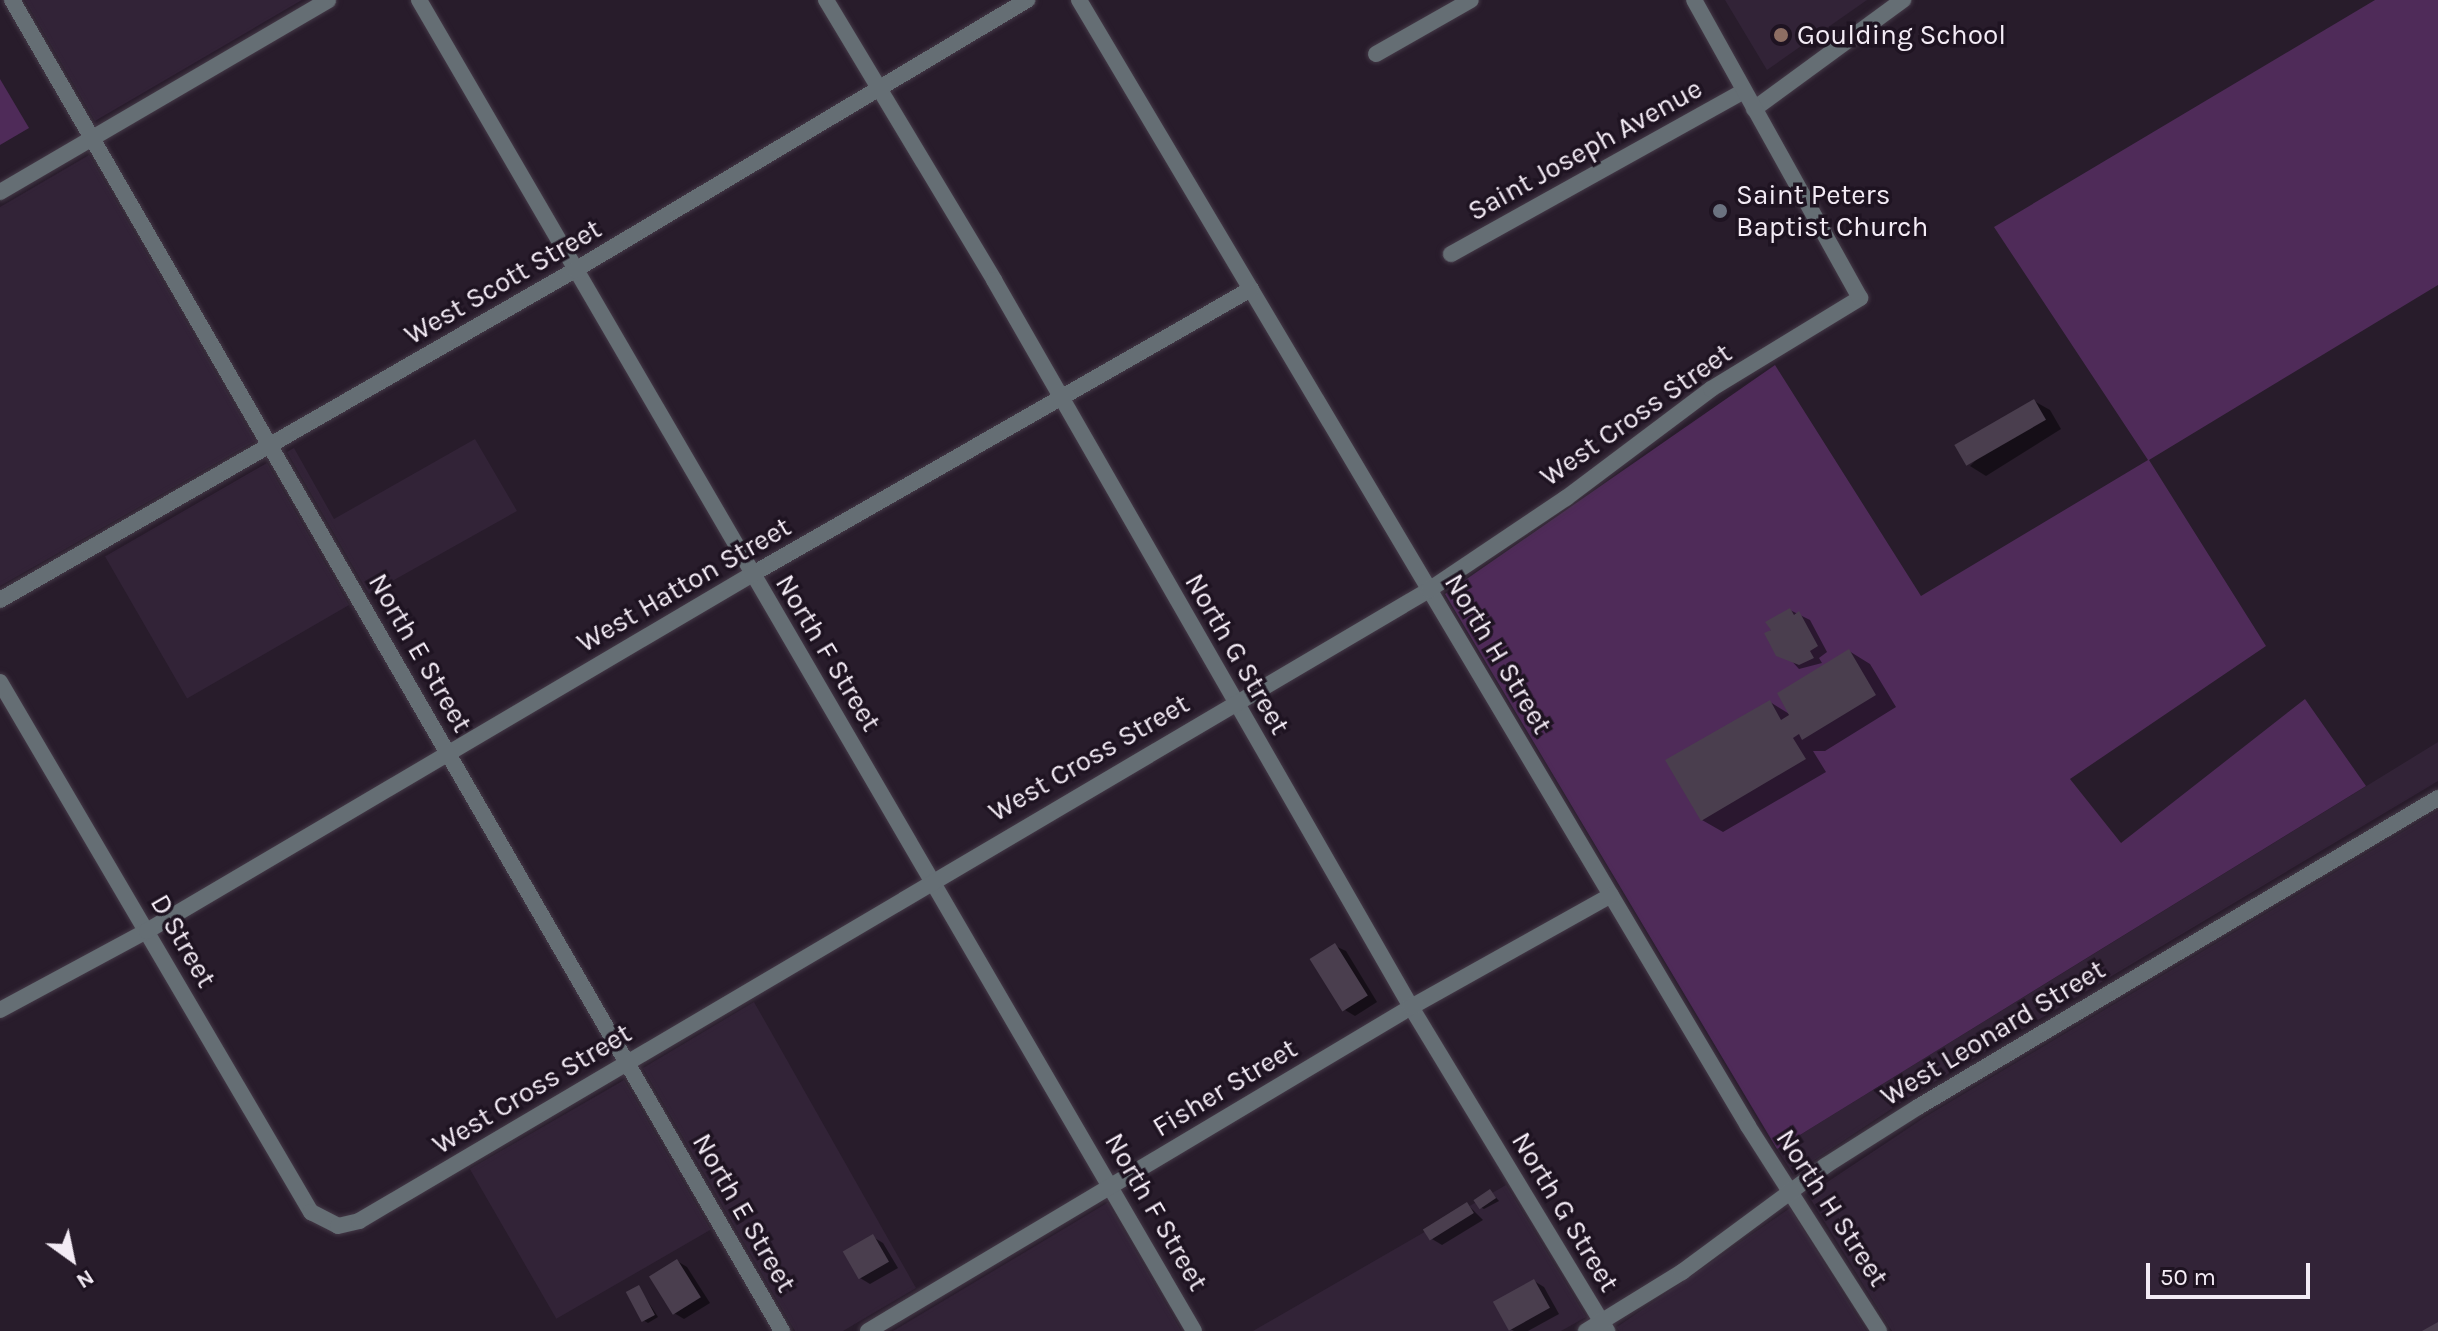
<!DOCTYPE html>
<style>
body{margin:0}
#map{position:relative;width:2438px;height:1331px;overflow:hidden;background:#281c2b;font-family:Karla,sans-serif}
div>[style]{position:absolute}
.built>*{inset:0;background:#322337;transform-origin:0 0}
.green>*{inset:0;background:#4f2b59}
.shadow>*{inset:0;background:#0007}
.building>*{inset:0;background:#4a3e4e;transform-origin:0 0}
.roads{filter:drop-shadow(0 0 2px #443947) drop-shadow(0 0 2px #443947)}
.minor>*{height:16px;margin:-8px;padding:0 8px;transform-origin:8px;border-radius:8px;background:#656e74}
.tertiary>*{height:16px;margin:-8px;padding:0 8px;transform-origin:8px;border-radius:8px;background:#656e74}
.dots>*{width:22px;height:22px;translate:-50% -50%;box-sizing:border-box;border:4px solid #1e1321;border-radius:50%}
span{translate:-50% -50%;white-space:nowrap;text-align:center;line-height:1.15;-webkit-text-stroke:7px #1e1321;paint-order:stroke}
.poi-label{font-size:28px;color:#f3ebf5}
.left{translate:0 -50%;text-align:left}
.street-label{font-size:28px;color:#f3ebf5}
.north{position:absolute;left:32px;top:1219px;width:80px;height:80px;-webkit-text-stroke:6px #1e1321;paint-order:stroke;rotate:147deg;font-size:22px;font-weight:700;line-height:32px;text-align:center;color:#f3ebf5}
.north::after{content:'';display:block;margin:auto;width:28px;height:36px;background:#f3ebf5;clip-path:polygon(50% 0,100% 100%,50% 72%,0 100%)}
.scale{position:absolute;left:2146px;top:1263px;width:164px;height:36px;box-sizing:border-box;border:4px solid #f3ebf5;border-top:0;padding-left:10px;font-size:24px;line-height:28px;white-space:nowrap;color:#f3ebf5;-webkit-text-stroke:6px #1e1321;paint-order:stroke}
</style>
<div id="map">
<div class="built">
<div style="clip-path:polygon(25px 0,302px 0,95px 121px)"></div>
<div style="clip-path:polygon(1725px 0,1867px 0,1767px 70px)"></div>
<div style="clip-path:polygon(89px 155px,255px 441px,0 586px,0 207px)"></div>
<div style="clip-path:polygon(475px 439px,517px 511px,369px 594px,287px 452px,294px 448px,334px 519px)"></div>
<div style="left:267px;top:463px;width:164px;height:187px;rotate:60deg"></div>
<div style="clip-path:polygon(2438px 742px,2438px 781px,1911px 1096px,1793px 1174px,1777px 1149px)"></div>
<div style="clip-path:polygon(2438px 811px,2438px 1331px,1892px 1331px,1808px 1195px,1925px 1117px)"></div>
<div style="clip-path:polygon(754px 1002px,916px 1288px,843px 1331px,795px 1331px,643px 1068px)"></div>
<div style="left:624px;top:1080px;width:173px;height:178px;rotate:60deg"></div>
<div style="clip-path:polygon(1506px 1185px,1586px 1317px,1561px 1331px,1253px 1331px)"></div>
<div style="clip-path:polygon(1108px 1203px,1181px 1331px,893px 1331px,1107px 1203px)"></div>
<div style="clip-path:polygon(1790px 1208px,1866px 1331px,1619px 1331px,1617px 1327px)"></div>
</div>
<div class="green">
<div style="clip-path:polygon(2375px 0,2438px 0,2438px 285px,2149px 460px,2266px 646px,2070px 779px,2121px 843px,2305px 699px,2366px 786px,1777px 1149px,1445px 594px,1775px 365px,1921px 596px,2148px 460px,1994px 227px)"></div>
<div style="clip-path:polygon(0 79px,29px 128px,0 145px)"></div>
</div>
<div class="shadow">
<div style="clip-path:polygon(2034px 401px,2050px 410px,2061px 429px,1986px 476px,1970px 466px)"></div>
<div style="clip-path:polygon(1790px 610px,1810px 620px,1827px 652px,1819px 658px,1822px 663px,1799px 669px,1767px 634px)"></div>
<div style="clip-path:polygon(1849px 651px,1870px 664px,1896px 707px,1825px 751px,1813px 751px,1826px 772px,1723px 832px,1702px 820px,1770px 702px,1791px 715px)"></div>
<div style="clip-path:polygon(1335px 946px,1346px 951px,1377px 1002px,1355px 1016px,1345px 1010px)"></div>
<div style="clip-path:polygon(1490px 1191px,1499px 1201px,1484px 1209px,1480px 1207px)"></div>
<div style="clip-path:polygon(1467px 1204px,1483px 1220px,1442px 1245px,1432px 1239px)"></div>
<div style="clip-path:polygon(873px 1237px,883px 1243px,898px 1268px,870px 1284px,860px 1278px)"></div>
<div style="clip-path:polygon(677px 1261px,687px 1267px,710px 1303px,684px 1319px,674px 1313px)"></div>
<div style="clip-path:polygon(1534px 1281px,1544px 1287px,1559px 1314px,1528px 1331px,1514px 1331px,1510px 1329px)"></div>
<div style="clip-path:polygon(639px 1288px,658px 1317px,648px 1323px,643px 1320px)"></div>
</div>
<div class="building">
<div style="left:2034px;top:399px;width:24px;height:92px;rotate:60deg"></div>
<div style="clip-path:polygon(1790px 608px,1794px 615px,1799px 611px,1818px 646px,1810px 651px,1814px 658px,1799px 665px,1776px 656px,1764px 633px,1771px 630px,1765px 622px)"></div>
<div style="clip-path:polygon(1849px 649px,1876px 695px,1802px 740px,1799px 734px,1793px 738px,1806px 759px,1701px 821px,1665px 760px,1770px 700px,1781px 720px,1789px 715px,1777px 693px)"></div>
<div style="left:1335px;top:943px;width:62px;height:30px;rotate:58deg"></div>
<div style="left:1490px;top:1189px;width:11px;height:20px;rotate:56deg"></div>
<div style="left:1467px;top:1202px;width:13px;height:52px;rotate:58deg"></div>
<div style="left:873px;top:1234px;width:32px;height:35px;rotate:60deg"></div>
<div style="left:677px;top:1259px;width:45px;height:33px;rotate:58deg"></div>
<div style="left:1534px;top:1279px;width:33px;height:47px;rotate:61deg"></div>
<div style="left:639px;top:1285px;width:34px;height:15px;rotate:62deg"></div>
<div style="clip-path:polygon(2438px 1322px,2438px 1331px,2422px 1331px)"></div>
</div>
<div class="roads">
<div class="minor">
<div style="left:419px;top:0;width:1540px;rotate:59.79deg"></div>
<div style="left:826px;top:0;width:327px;rotate:59deg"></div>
<div style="left:994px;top:280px;width:838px;rotate:60.16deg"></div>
<div style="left:1411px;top:1007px;width:379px;rotate:58.8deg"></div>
<div style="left:1079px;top:0;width:1310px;rotate:59.28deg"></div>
<div style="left:1748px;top:1126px;width:243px;rotate:57.4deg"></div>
<div style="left:1376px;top:54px;width:109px;rotate:-29.6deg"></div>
<div style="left:1754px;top:109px;width:185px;rotate:-36.2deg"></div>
<div style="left:0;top:192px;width:380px;rotate:-30.3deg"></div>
<div style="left:1451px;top:254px;width:335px;rotate:-29.1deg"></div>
<div style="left:0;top:600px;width:663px;rotate:-29.85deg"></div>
<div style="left:575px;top:270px;width:527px;rotate:-30.85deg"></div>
<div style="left:0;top:682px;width:615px;rotate:59.6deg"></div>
<div style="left:311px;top:1212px;width:30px;rotate:27deg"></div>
<div style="left:338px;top:1226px;width:22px;rotate:-13deg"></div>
<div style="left:359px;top:1221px;width:1242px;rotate:-30.53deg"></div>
<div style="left:1429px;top:590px;width:165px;rotate:-33.9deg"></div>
<div style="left:1566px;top:498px;width:181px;rotate:-36.9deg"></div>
<div style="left:1711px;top:389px;width:175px;rotate:-31.4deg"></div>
<div style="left:1860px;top:298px;width:341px;rotate:-119.1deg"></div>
<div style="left:0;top:1010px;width:167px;rotate:-28.3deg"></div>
<div style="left:147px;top:931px;width:701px;rotate:-30.52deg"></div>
<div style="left:751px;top:575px;width:576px;rotate:-29.77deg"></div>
<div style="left:868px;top:1331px;width:632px;rotate:-30.82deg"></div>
<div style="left:1411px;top:1007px;width:229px;rotate:-29.2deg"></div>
</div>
<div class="tertiary">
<div style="left:12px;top:0;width:1538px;rotate:59.95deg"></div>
<div style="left:1586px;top:1331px;width:113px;rotate:-31.6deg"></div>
<div style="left:1682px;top:1272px;width:178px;rotate:-36.5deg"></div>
<div style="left:1825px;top:1166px;width:110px;rotate:-32.4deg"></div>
<div style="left:1918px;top:1107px;width:605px;rotate:-30.72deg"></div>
</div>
</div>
<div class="dots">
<div style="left:1781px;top:35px;background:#8d6e63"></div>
<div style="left:1720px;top:211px;background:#6b7280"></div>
</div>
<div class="poi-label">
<span class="left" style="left:1797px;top:35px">Goulding School</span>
<span class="left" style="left:1736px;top:211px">Saint Peters<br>Baptist Church</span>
</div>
<div class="street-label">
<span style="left:1585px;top:150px;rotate:-29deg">Saint Joseph Avenue</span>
<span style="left:503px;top:282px;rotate:-30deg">West Scott Street</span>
<span style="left:1636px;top:415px;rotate:-35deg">West Cross Street</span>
<span style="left:684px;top:585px;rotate:-30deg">West Hatton Street</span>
<span style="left:420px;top:653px;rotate:60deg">North E Street</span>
<span style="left:828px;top:653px;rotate:59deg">North F Street</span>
<span style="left:1237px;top:654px;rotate:60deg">North G Street</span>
<span style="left:1498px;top:654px;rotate:59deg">North H Street</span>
<span style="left:1089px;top:758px;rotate:-30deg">West Cross Street</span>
<span style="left:183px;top:941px;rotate:60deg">D Street</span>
<span style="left:1993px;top:1033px;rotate:-31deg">West Leonard Street</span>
<span style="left:1225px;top:1088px;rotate:-31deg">Fisher Street</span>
<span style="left:532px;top:1089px;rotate:-31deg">West Cross Street</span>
<span style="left:1832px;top:1208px;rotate:57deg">North H Street</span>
<span style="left:1156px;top:1212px;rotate:60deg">North F Street</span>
<span style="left:1565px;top:1212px;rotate:59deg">North G Street</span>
<span style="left:744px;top:1213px;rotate:60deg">North E Street</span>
</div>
<div class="north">N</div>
<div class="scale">50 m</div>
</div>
